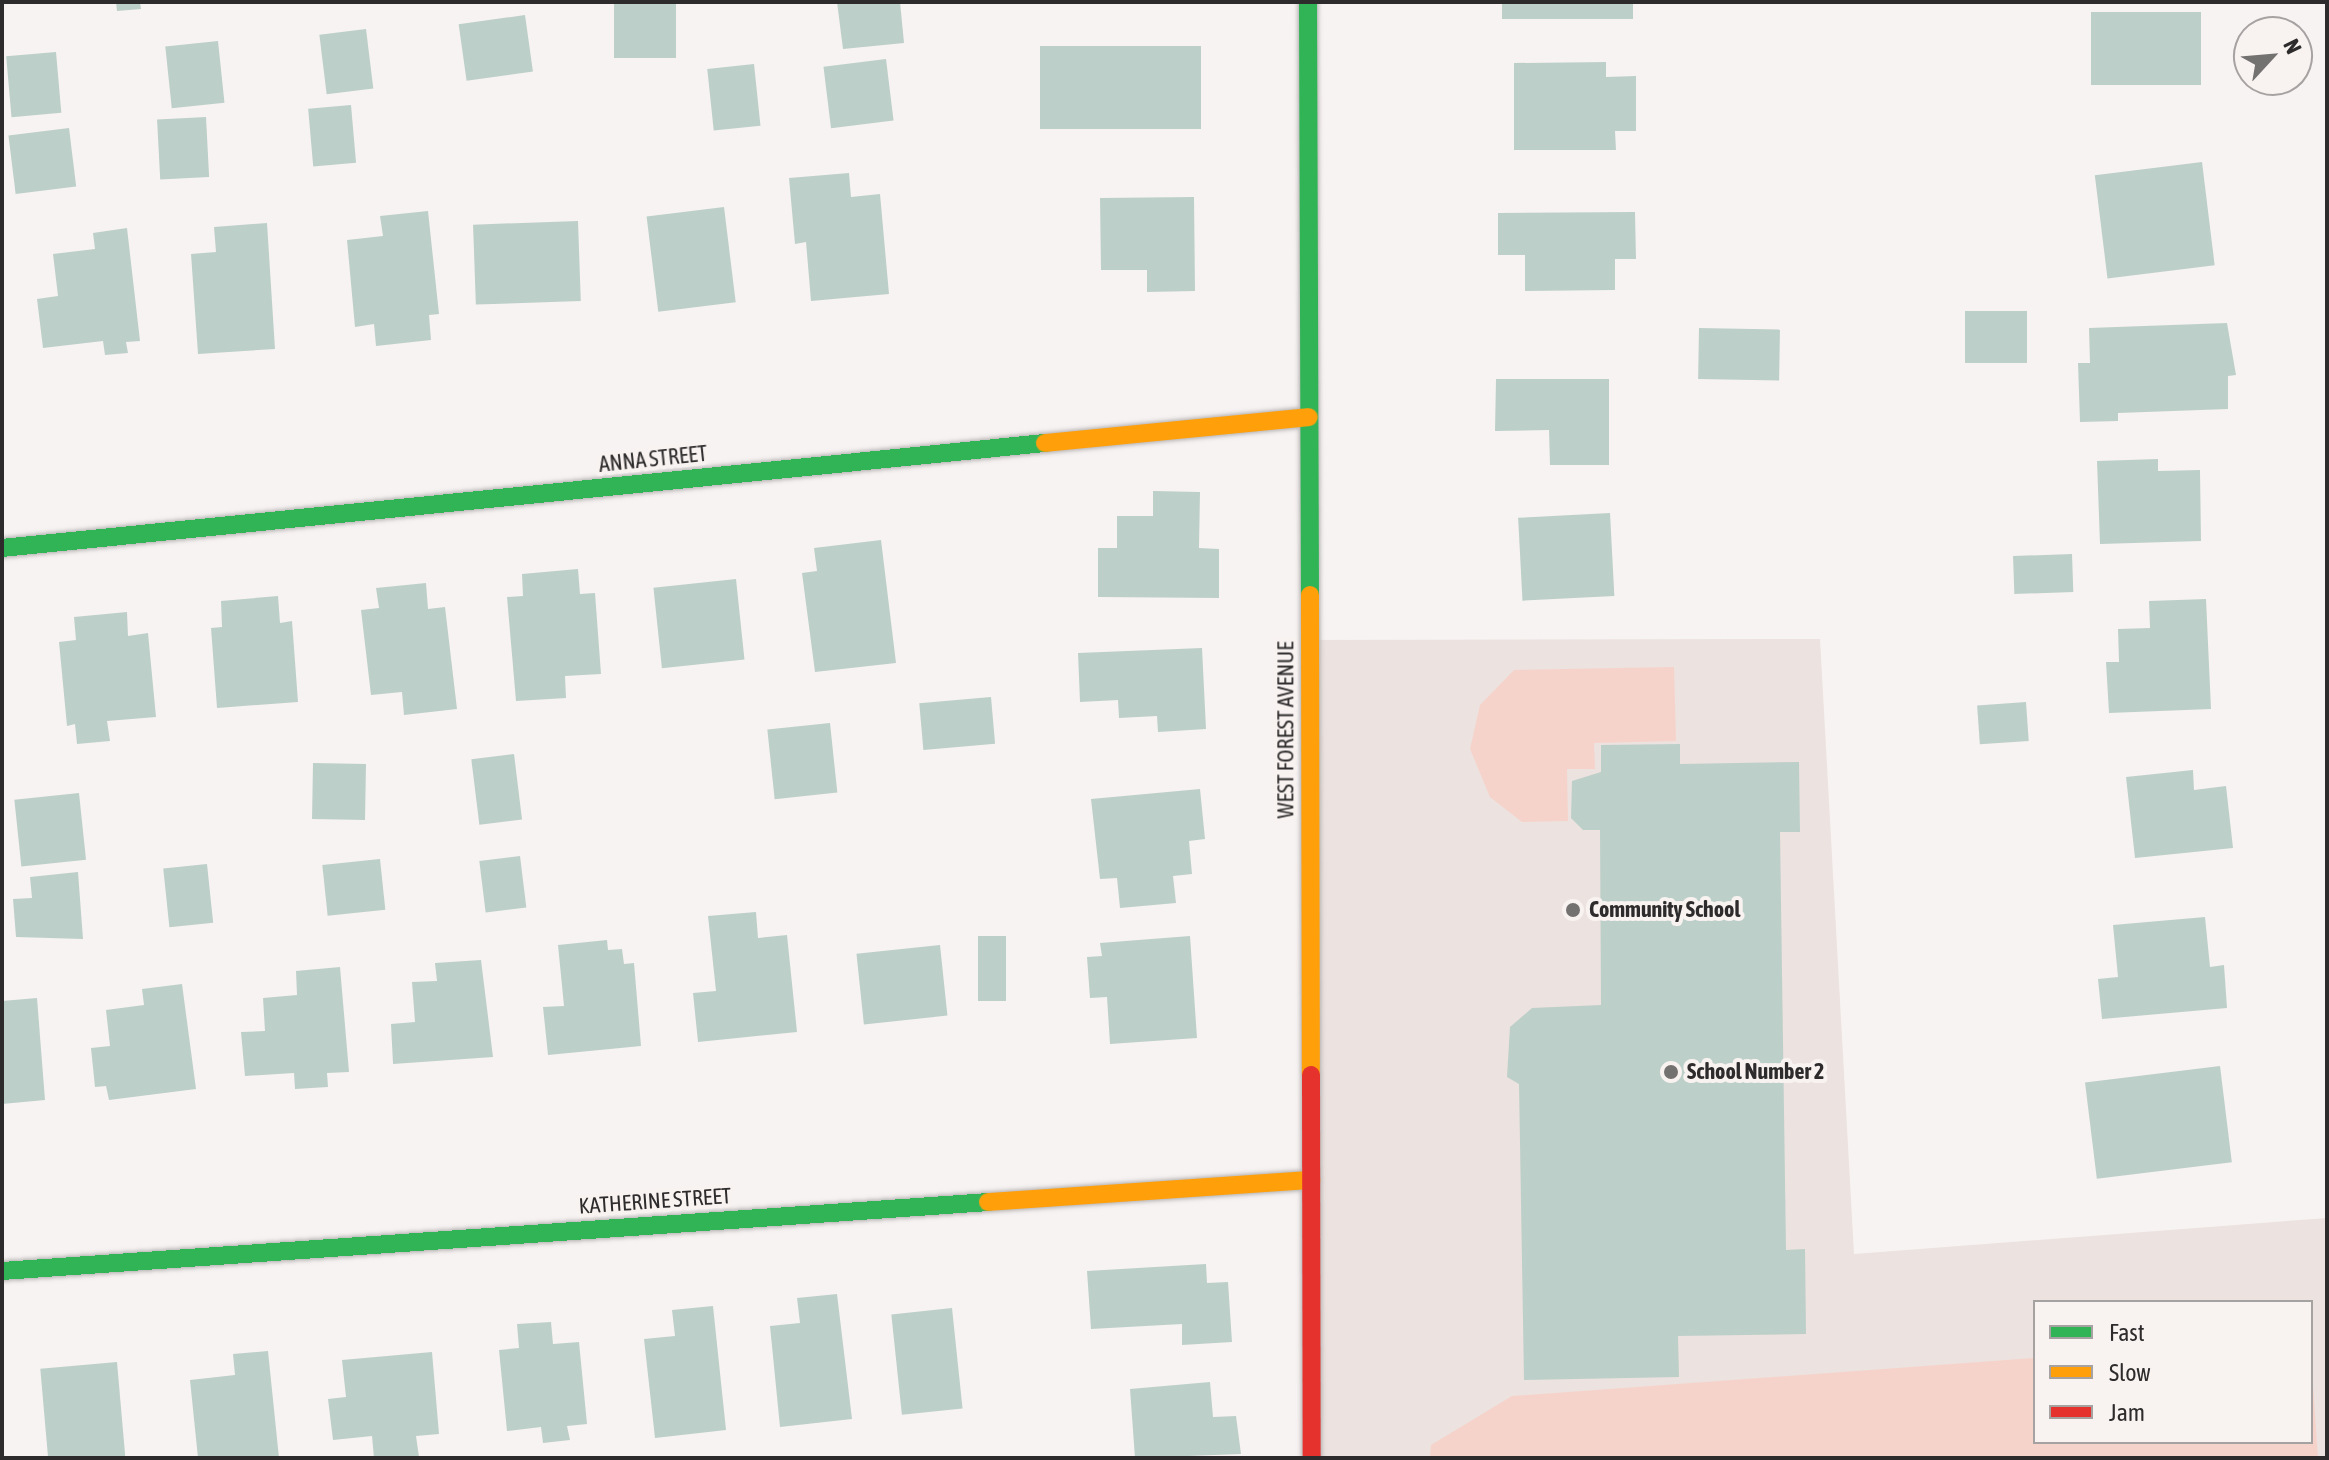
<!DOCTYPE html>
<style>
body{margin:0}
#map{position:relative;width:2329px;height:1460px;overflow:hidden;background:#f7f3f2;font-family:"Asap Condensed",sans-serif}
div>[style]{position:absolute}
.built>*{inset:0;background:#ece2df}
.green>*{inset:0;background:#f6d3ca}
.building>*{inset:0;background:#bdcfc9;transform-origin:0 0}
.roads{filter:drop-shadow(0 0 2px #b7b4b4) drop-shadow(0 0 2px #b7b4b4)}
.fast>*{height:18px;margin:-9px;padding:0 9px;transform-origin:9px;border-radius:9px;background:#30b455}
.slow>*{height:18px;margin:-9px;padding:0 9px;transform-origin:9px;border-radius:9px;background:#ff9f0a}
.jam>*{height:18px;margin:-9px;padding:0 9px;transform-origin:9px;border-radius:9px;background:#e5322d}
.dots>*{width:22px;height:22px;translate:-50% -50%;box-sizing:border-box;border:4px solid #f8f2f1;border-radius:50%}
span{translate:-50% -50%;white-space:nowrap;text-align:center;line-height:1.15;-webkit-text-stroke:8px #f8f2f1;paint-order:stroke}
.street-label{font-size:22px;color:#2d2b2b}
.poi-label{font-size:22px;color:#2d2b2b;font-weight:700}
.left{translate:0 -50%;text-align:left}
.frame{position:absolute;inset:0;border:4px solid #2d2b2b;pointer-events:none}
.legend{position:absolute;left:2033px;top:1300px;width:280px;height:144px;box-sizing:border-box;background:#f8f2f1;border:2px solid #a7a2a2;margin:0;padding:10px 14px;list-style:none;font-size:24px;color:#2d2b2b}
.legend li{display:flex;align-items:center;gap:16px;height:40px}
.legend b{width:40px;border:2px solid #a7a2a2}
.north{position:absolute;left:2233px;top:16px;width:80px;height:80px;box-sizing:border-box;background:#f8f2f1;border:2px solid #a7a2a2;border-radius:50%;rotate:64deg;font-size:22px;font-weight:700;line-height:32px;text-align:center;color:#2d2b2b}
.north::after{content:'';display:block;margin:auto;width:28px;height:36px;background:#747171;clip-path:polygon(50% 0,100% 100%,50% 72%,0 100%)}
</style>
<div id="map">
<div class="built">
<div style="clip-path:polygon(evenodd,1820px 639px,1854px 1254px,2327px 1218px,2327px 1458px,1312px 1458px,1310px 640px,1820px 639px,2035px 1302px,2311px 1302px,2311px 1442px,2035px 1442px,2035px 1302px)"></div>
</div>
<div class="green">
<div style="clip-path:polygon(1674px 667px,1676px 741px,1594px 743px,1595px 769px,1567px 769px,1568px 821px,1522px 822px,1490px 797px,1470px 749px,1480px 705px,1514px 670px)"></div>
<div style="clip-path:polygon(2035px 1358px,2035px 1442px,2311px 1442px,2311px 1358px,2318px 1458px,1430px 1458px,1431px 1445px,1512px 1396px)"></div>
</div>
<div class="building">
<div style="clip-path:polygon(116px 2px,140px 2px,141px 9px,117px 11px)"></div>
<div style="left:614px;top:2px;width:62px;height:56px"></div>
<div style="clip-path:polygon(837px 2px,900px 2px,904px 43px,843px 49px)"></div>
<div style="left:1502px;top:2px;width:131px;height:17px"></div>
<div style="left:2201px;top:12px;width:73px;height:110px;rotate:90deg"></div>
<div style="left:525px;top:15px;width:57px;height:67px;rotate:82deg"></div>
<div style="left:366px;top:29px;width:60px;height:47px;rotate:83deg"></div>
<div style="left:218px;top:41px;width:62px;height:53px;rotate:84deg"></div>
<div style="left:1201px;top:46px;width:83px;height:161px;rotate:90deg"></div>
<div style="left:56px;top:52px;width:61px;height:50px;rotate:85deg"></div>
<div style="left:886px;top:59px;width:62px;height:63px;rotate:83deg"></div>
<div style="clip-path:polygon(1606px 62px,1606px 77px,1636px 76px,1636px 131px,1615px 131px,1616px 150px,1514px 150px,1514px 63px)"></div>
<div style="left:754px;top:64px;width:62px;height:47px;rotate:84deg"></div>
<div style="left:351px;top:105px;width:58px;height:43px;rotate:85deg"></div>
<div style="left:206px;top:117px;width:60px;height:49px;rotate:87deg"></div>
<div style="left:69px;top:128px;width:59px;height:61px;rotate:83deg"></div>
<div style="left:2202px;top:162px;width:104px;height:108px;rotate:83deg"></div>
<div style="clip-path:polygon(849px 173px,851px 197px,880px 194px,889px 294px,811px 301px,806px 242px,795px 244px,789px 178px)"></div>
<div style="clip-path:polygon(1194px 197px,1195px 291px,1147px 292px,1147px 270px,1101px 270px,1100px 198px)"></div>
<div style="left:724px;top:207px;width:96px;height:78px;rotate:83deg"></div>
<div style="clip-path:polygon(428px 211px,439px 314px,429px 315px,431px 340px,376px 346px,374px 324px,355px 327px,347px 240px,383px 236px,380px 216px)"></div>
<div style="clip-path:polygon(1635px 212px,1636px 259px,1615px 259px,1615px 290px,1525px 291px,1525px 255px,1498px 255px,1498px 213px)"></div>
<div style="left:578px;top:221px;width:80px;height:105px;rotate:88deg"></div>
<div style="clip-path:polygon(267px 223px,275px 349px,198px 354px,191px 254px,216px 252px,214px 227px)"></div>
<div style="clip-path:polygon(127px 228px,140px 341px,126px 342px,128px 353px,105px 355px,103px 341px,43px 348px,37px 299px,58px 296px,53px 254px,95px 249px,93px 233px)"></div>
<div style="left:1965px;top:311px;width:62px;height:52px"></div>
<div style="clip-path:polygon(2227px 323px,2236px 375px,2228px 376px,2228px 409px,2118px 413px,2118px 421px,2080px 422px,2078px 363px,2090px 363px,2089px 328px)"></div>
<div style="left:1699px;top:328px;width:81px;height:51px;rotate:1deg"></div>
<div style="clip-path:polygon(1496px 379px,1609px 379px,1609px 465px,1550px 465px,1549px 430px,1495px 431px)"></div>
<div style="clip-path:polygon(2158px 459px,2158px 471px,2200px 470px,2201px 541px,2100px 544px,2097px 461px)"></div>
<div style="clip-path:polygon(1153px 491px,1200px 492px,1199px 548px,1219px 549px,1219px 598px,1098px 597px,1098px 548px,1117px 548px,1117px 516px,1153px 516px)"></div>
<div style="left:1610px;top:513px;width:83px;height:92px;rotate:87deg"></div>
<div style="clip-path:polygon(881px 540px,896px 663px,815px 672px,802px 573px,817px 571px,814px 548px)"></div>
<div style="left:2072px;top:554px;width:38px;height:59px;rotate:88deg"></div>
<div style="clip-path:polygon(578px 569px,580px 594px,595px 593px,601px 674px,565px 676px,566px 698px,516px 701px,507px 597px,523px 596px,522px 574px)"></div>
<div style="left:736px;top:579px;width:81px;height:83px;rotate:84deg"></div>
<div style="clip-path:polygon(426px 583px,428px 609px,445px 607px,457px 709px,404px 715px,402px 692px,371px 695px,361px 610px,379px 608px,376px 588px)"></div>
<div style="clip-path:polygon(278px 596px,280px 623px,292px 621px,298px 702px,217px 708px,211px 628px,222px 627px,221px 601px)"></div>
<div style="clip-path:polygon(2206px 599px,2211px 709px,2109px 713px,2106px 662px,2119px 662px,2118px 629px,2150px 628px,2149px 601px)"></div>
<div style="clip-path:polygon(127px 612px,128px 636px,148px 633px,156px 717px,107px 721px,110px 741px,77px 744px,75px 724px,67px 726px,59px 642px,76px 640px,74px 617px)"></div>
<div style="clip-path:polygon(1202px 648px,1206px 729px,1158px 732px,1157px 716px,1119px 718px,1118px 700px,1080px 702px,1078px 653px)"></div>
<div style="left:991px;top:697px;width:47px;height:72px;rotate:85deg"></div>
<div style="left:2026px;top:702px;width:39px;height:49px;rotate:86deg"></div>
<div style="left:830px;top:723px;width:70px;height:63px;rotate:84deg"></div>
<div style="clip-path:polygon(1680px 744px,1680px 764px,1799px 762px,1800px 832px,1780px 832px,1786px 1250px,1805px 1249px,1806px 1334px,1678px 1336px,1679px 1377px,1524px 1380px,1519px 1084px,1507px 1077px,1510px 1027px,1532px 1008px,1601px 1005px,1600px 830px,1583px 830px,1571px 818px,1572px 781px,1601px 772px,1601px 745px)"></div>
<div style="left:514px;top:754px;width:66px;height:43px;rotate:83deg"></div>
<div style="left:313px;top:763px;width:53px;height:56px;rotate:1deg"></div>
<div style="clip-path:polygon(2193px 770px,2194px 790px,2226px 786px,2233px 848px,2135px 858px,2126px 777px)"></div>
<div style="clip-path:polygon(1200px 789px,1205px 839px,1189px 841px,1192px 874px,1173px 876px,1176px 903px,1120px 908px,1117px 878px,1100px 879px,1091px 799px)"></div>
<div style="left:79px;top:793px;width:67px;height:65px;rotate:84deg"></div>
<div style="left:520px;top:856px;width:52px;height:41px;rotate:83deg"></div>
<div style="left:380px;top:859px;width:51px;height:58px;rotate:84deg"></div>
<div style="left:207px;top:864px;width:59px;height:44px;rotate:84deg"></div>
<div style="clip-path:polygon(78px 872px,83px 939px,16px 937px,13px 899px,32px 898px,30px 877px)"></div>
<div style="clip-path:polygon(756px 912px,758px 938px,787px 935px,797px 1032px,698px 1042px,693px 993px,716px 991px,708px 916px)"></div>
<div style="clip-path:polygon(2205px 917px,2210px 967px,2224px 965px,2227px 1008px,2102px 1019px,2098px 979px,2118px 977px,2113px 925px)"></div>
<div style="left:978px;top:936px;width:28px;height:65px"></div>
<div style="clip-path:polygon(1190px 936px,1197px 1038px,1110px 1044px,1107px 997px,1090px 998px,1087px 957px,1102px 956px,1100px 943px)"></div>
<div style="clip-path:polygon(607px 940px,608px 950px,622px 949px,624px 964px,634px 963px,641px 1046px,548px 1055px,543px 1007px,564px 1006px,558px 945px)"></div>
<div style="left:940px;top:945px;width:71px;height:84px;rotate:84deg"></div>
<div style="clip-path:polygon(481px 960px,493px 1057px,393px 1064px,391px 1024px,415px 1022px,412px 982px,437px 981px,435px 963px)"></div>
<div style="clip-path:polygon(340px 967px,349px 1072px,327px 1073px,328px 1087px,295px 1089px,294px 1073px,245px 1076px,241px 1032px,265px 1031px,263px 998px,297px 995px,296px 971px)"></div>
<div style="clip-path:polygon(182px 984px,196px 1089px,109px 1100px,106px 1086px,95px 1087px,91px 1048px,110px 1046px,106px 1010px,144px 1005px,142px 989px)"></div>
<div style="clip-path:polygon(37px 998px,45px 1100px,2px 1104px,2px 1001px)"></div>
<div style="left:2220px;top:1066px;width:97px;height:136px;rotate:83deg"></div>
<div style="clip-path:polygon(1206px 1264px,1207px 1283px,1228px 1282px,1232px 1342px,1182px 1345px,1182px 1324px,1091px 1329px,1087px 1271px)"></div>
<div style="clip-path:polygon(837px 1294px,852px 1419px,780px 1427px,770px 1326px,800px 1323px,797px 1298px)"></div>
<div style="clip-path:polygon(713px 1306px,726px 1430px,655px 1438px,644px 1339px,675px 1336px,672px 1310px)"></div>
<div style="left:952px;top:1308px;width:101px;height:61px;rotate:84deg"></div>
<div style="clip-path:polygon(551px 1322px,553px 1344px,579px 1342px,587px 1424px,567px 1426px,570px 1440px,543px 1443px,541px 1427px,507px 1431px,499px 1350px,519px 1348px,517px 1324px)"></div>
<div style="clip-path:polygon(268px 1351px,279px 1458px,198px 1458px,190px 1380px,235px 1375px,233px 1354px)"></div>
<div style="clip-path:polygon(432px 1352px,439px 1434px,416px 1436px,419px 1457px,374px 1458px,372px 1436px,333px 1440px,328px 1399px,346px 1397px,342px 1360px)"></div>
<div style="left:117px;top:1362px;width:96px;height:77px;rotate:85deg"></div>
<div style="clip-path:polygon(1210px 1382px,1213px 1417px,1236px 1416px,1241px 1454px,1135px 1458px,1130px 1389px)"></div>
</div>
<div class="roads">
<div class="fast">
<div style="left:1308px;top:2px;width:593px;rotate:89.81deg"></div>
<div style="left:2px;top:548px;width:1048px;rotate:-5.75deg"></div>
<div style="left:2px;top:1271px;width:988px;rotate:-4deg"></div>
</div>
<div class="slow">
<div style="left:1045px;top:443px;width:265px;rotate:-5.6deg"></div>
<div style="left:1310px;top:595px;width:480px;rotate:89.9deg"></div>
<div style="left:988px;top:1202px;width:324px;rotate:-3.9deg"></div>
</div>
<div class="jam">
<div style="left:1311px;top:1075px;width:383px;rotate:89.9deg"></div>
</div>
</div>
<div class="dots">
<div style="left:1573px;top:910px;background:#747171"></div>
<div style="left:1671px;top:1072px;background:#747171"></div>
</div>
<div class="street-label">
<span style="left:653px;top:459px;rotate:-6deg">ANNA STREET</span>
<span style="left:1286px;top:730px;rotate:-90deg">WEST FOREST AVENUE</span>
<span style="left:655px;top:1201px;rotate:-4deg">KATHERINE STREET</span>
</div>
<div class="poi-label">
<span class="left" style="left:1589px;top:910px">Community School</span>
<span class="left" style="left:1687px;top:1072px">School Number 2</span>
</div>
<div class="frame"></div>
<ul class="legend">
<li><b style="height:10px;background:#30b455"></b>Fast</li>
<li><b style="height:10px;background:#ff9f0a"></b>Slow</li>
<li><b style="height:10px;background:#e5322d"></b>Jam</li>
</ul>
<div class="north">N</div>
</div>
